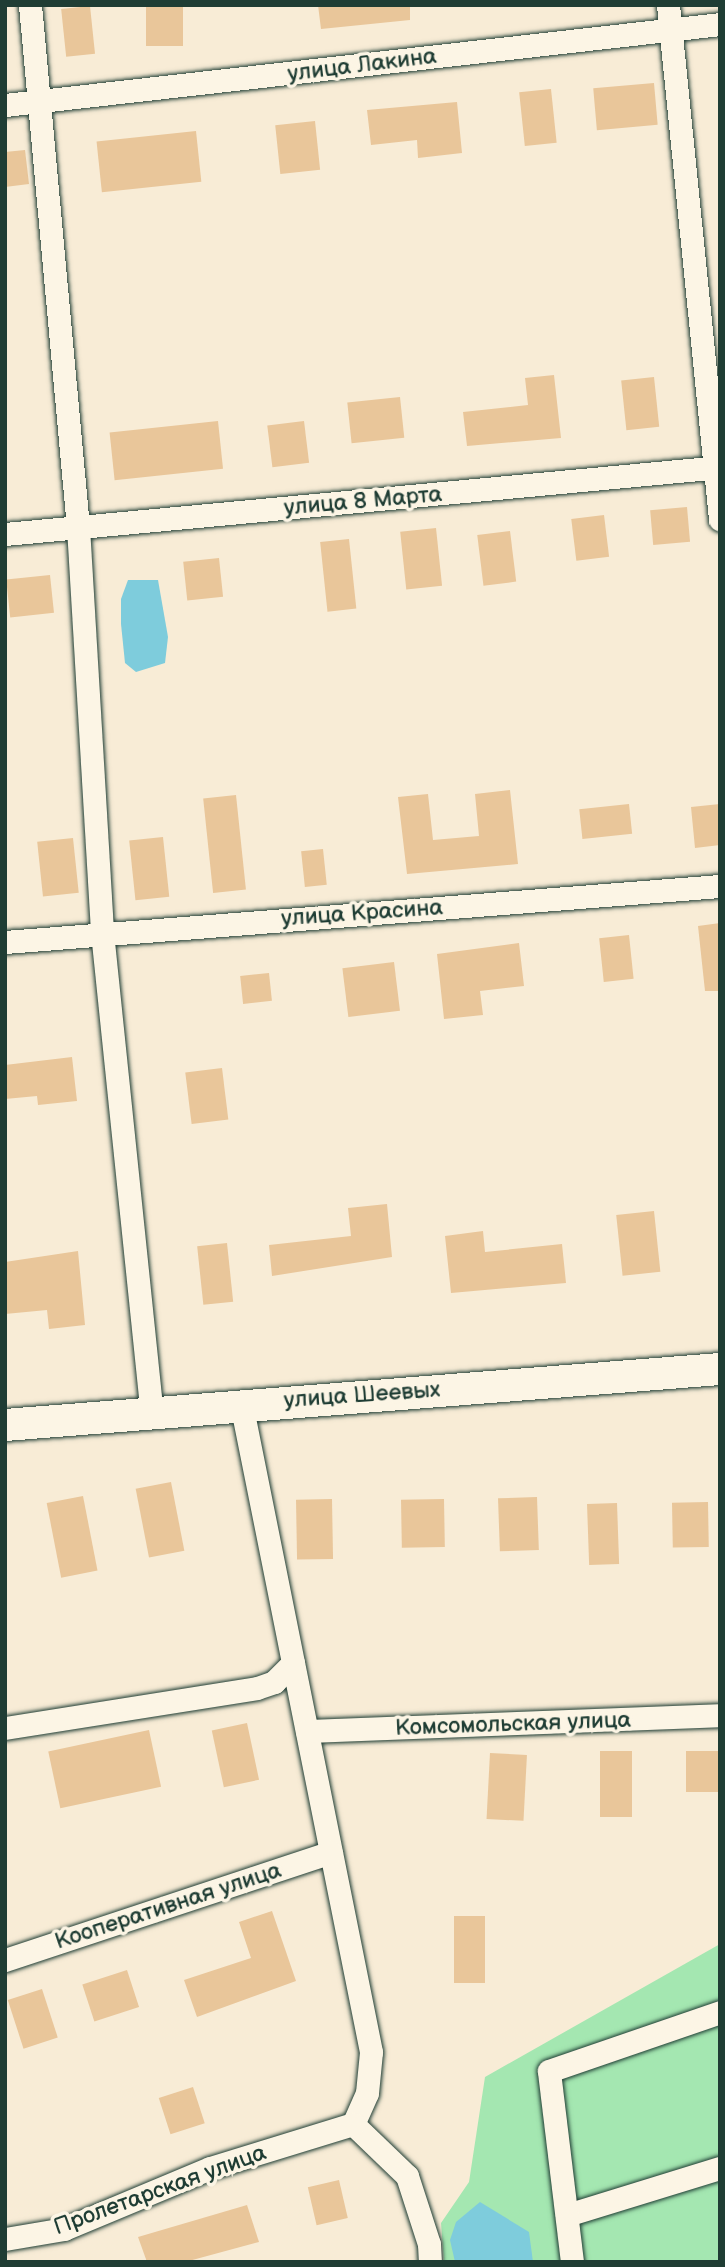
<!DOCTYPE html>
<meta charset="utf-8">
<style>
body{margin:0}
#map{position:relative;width:725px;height:2267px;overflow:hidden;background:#f8ecd6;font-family:"Balsamiq Sans",sans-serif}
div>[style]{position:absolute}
.green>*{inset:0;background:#a4e7b1}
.water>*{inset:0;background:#7eccdc}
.building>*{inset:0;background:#e9c69a;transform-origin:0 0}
.roads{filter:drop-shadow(0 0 2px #1f3d34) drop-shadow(0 0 2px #1f3d34)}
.street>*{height:23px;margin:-11.5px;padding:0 11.5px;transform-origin:11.5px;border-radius:11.5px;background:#fcf5e5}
.secondary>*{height:32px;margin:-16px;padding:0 16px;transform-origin:16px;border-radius:16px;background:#fcf5e5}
span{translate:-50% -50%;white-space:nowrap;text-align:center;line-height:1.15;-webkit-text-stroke:7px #fcf5e5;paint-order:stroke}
.street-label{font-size:23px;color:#1f3d34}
.frame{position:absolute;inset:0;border:7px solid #1f3d34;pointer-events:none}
</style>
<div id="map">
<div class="green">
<div style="clip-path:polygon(720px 1944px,720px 2262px,444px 2262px,441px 2223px,469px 2182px,485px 2077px)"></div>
</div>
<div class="water">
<div style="clip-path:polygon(128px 580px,158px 580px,168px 637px,165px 663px,136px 672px,125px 663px,121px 624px,121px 599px)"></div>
<div style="clip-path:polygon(480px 2202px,529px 2232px,533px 2262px,455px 2262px,450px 2240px,456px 2222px)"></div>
</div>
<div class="building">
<div style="left:146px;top:5px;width:37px;height:41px"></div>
<div style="clip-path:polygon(318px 5px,410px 5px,410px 20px,321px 29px)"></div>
<div style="left:90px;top:6px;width:48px;height:29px;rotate:84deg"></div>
<div style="left:654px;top:83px;width:42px;height:61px;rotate:85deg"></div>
<div style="left:551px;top:89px;width:54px;height:32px;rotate:84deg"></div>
<div style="clip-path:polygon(457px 102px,462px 153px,418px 158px,417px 140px,371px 145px,367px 110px)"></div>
<div style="left:315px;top:121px;width:49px;height:40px;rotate:84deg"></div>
<div style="left:196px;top:131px;width:51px;height:100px;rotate:84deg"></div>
<div style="clip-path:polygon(25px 150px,29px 184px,5px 187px,5px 152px)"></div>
<div style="clip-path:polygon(554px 375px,561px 438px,467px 446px,463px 412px,528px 405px,525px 378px)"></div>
<div style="left:654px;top:377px;width:50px;height:33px;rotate:84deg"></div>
<div style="left:400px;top:397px;width:41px;height:53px;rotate:84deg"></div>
<div style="left:218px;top:421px;width:48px;height:109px;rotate:84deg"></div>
<div style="left:304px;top:421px;width:42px;height:37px;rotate:83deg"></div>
<div style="left:687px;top:507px;width:35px;height:37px;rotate:85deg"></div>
<div style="left:604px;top:515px;width:42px;height:33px;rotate:83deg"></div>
<div style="left:436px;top:528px;width:58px;height:36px;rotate:84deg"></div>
<div style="left:510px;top:531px;width:51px;height:33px;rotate:83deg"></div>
<div style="left:349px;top:539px;width:70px;height:29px;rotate:84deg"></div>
<div style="left:219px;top:558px;width:39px;height:36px;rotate:84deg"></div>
<div style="left:50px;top:575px;width:38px;height:44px;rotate:84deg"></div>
<div style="clip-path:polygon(510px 790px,518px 864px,407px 874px,398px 797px,428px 794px,433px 840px,479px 836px,475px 794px)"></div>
<div style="left:236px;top:795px;width:95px;height:33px;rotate:84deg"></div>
<div style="left:629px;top:804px;width:30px;height:50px;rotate:84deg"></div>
<div style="clip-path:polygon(720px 804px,720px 845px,695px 848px,691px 807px)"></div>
<div style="left:163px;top:837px;width:60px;height:34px;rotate:84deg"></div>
<div style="left:73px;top:838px;width:55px;height:36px;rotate:84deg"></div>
<div style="left:323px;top:849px;width:36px;height:22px;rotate:84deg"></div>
<div style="clip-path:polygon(720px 923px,720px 991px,705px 991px,698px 926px)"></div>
<div style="left:629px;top:935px;width:44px;height:30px;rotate:84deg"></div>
<div style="clip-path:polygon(519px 943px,524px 986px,480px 991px,483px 1015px,444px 1019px,437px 954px)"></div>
<div style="left:394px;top:962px;width:49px;height:52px;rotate:83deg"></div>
<div style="left:269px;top:973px;width:28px;height:29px;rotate:84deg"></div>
<div style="clip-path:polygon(72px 1057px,77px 1101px,38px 1105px,37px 1096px,5px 1099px,5px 1065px)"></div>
<div style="left:222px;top:1068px;width:52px;height:37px;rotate:83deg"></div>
<div style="clip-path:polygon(387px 1204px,392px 1257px,272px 1276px,269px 1245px,351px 1236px,348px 1208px)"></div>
<div style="left:654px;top:1211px;width:61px;height:38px;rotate:84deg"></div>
<div style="clip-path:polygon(483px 1231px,485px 1252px,562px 1244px,566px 1283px,451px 1293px,445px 1236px)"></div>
<div style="left:227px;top:1243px;width:59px;height:30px;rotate:84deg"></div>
<div style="clip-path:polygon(78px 1251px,85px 1325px,49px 1329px,47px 1310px,5px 1314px,5px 1262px)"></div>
<div style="left:171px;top:1482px;width:70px;height:36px;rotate:79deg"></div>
<div style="left:83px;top:1496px;width:76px;height:37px;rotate:79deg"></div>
<div style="left:537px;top:1497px;width:53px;height:39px;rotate:88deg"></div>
<div style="left:332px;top:1499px;width:60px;height:36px;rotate:89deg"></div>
<div style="left:444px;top:1499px;width:48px;height:43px;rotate:89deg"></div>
<div style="left:708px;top:1502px;width:45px;height:36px;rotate:89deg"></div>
<div style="left:617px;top:1503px;width:61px;height:30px;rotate:88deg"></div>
<div style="left:247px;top:1723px;width:58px;height:36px;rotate:78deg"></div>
<div style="left:149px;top:1730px;width:58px;height:103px;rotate:78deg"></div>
<div style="left:600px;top:1751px;width:32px;height:66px"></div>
<div style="left:720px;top:1751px;width:41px;height:34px;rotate:90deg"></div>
<div style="left:490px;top:1753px;width:37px;height:66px;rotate:3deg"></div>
<div style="clip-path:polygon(272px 1911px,296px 1981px,197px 2017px,184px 1980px,251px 1958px,239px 1922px)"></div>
<div style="left:454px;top:1916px;width:31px;height:67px"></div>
<div style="left:127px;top:1970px;width:39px;height:47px;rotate:72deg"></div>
<div style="left:42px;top:1989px;width:51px;height:36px;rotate:72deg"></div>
<div style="left:193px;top:2087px;width:38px;height:36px;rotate:72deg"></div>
<div style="left:339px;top:2180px;width:39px;height:32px;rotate:77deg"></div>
<div style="clip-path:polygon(247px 2205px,259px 2242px,185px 2262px,147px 2262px,138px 2237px)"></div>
</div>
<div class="roads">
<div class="street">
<div style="left:30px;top:5px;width:524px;rotate:84.75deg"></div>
<div style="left:78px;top:527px;width:406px;rotate:86.6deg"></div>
<div style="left:102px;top:932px;width:481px;rotate:84.1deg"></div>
<div style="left:668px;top:5px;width:517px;rotate:84.22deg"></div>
<div style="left:5px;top:105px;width:720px;rotate:-6.46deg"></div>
<div style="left:5px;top:534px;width:718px;rotate:-5.35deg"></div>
<div style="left:5px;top:942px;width:717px;rotate:-4.48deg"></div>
<div style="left:241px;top:1403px;width:662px;rotate:78.67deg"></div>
<div style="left:371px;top:2052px;width:41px;rotate:95.6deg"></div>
<div style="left:367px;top:2093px;width:34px;rotate:114deg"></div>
<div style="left:5px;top:1728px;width:255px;rotate:-9deg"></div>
<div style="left:257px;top:1688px;width:18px;rotate:-19deg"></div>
<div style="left:274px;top:1682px;width:27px;rotate:-45deg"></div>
<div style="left:307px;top:1731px;width:413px;rotate:-2.2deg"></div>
<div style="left:5px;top:1960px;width:343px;rotate:-18.3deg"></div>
<div style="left:353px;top:2124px;width:75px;rotate:43.9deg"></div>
<div style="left:407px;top:2176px;width:71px;rotate:72.1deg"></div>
<div style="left:429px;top:2244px;width:18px;rotate:87deg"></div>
<div style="left:567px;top:2215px;width:160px;rotate:-17.1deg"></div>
<div style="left:5px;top:2239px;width:60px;rotate:-9.6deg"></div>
<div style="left:64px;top:2229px;width:158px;rotate:-22.7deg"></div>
<div style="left:210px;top:2168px;width:150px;rotate:-17.1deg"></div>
<div style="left:572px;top:2262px;width:192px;rotate:-96.9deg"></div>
<div style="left:549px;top:2071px;width:181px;rotate:-19deg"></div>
</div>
<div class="secondary">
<div style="left:5px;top:1425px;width:717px;rotate:-4.48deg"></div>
</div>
</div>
<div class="street-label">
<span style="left:362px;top:65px;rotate:-7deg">улица Лакина</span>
<span style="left:363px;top:501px;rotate:-5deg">улица 8 Марта</span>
<span style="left:362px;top:913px;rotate:-4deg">улица Красина</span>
<span style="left:362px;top:1395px;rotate:-4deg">улица Шеевых</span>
<span style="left:513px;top:1724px;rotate:-2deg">Комсомольская улица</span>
<span style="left:168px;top:1906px;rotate:-18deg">Кооперативная улица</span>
<span style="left:160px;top:2190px;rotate:-20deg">Пролетарская улица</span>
</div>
<div class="frame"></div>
</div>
